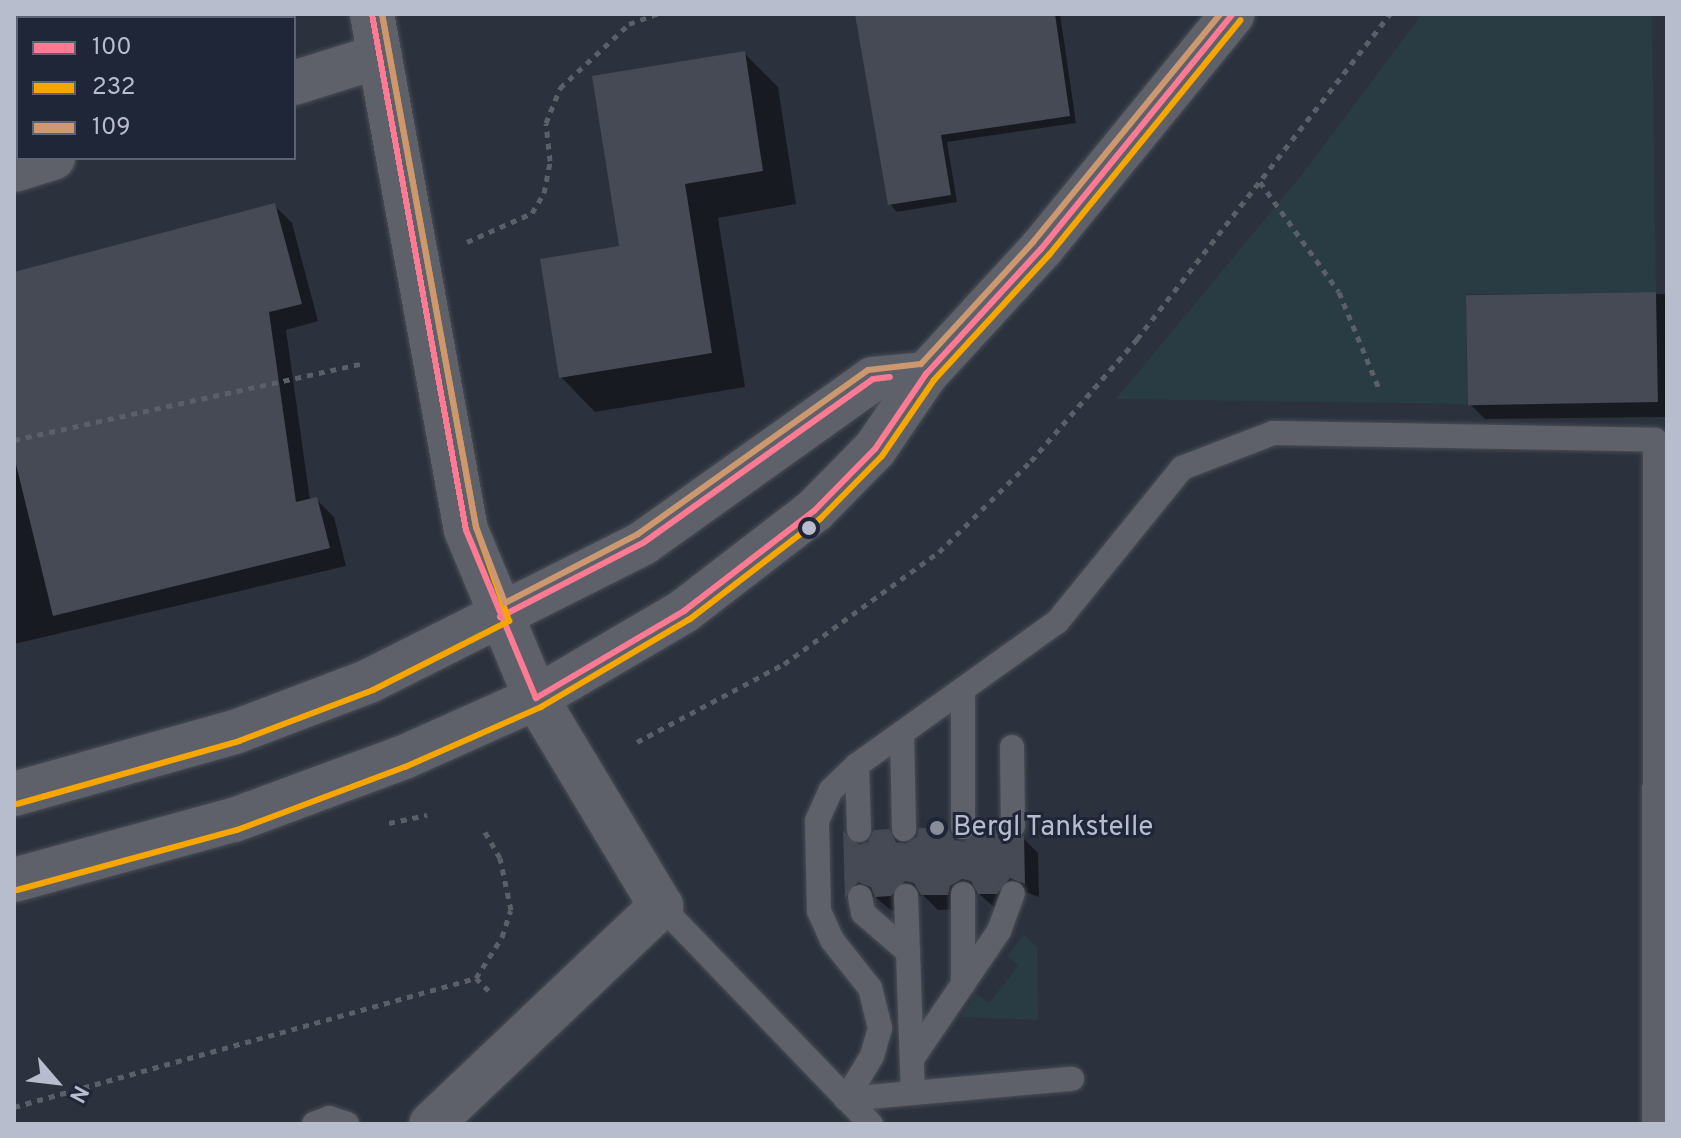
<!DOCTYPE html>
<style>
body{margin:0}
#map{position:relative;width:1681px;height:1138px;overflow:hidden;background:#2c323d;font-family:Overpass,sans-serif}
div>[style]{position:absolute}
.green>*{inset:0;background:#293c43}
.shadow>*{inset:0;background:#0007}
.building>*{inset:0;background:#454a54;transform-origin:0 0}
.path>*{height:5px;margin-top:-2.5px;transform-origin:0;background:repeating-linear-gradient(90deg,#5b5f67 0 6px,transparent 0 12px)}
.roads{filter:drop-shadow(0 0 2px #494d56) drop-shadow(0 0 2px #494d56)}
.lane>*{height:24px;margin:-12px;padding:0 12px;transform-origin:12px;border-radius:12px;background:#5e616a}
.street>*{height:44px;margin:-22px;padding:0 22px;transform-origin:22px;border-radius:22px;background:#5e616a}
.bus-1>*{height:6px;margin:-3px;padding:0 3px;transform-origin:3px;border-radius:3px;background:#fe7a93}
.bus-2>*{height:6px;margin:-3px;padding:0 3px;transform-origin:3px;border-radius:3px;background:#f7a600}
.bus-3>*{height:6px;margin:-3px;padding:0 3px;transform-origin:3px;border-radius:3px;background:#cd976f}
.dots>*{width:22px;height:22px;translate:-50% -50%;box-sizing:border-box;border:4px solid #1f2638;border-radius:50%}
span{translate:-50% -50%;white-space:nowrap;text-align:center;line-height:1.15;-webkit-text-stroke:6px #1f2638;paint-order:stroke}
.poi-label{font-size:28px;color:#b8bdcd}
.left{translate:0 -50%;text-align:left}
.frame{position:absolute;inset:0;border:16px solid #b8bdcd;pointer-events:none}
.legend{position:absolute;left:16px;top:16px;width:280px;height:144px;box-sizing:border-box;background:#1f2638;border:2px solid #5c6274;margin:0;padding:10px 14px;list-style:none;font-size:24px;color:#b8bdcd}
.legend li{display:flex;align-items:center;gap:16px;height:40px}
.legend b{width:40px;border:2px solid #5c6274}
.north{position:absolute;left:16px;top:1042px;width:80px;height:80px;-webkit-text-stroke:6px #1f2638;paint-order:stroke;rotate:118deg;font-size:22px;font-weight:700;line-height:32px;text-align:center;color:#b8bdcd}
.north::after{content:'';display:block;margin:auto;width:28px;height:36px;background:#b8bdcd;clip-path:polygon(50% 0,100% 100%,50% 72%,0 100%)}
</style>
<div id="map">
<div class="green">
<div style="clip-path:polygon(1422px 14px,1652px 14px,1656px 292px,1466px 294px,1467px 404px,1116px 399px,1305px 171px)"></div>
<div style="clip-path:polygon(1024px 935px,1037px 947px,1038px 1020px,960px 1017px,976px 994px,989px 1003px,1019px 965px,1007px 956px)"></div>
</div>
<div class="shadow">
<div style="clip-path:polygon(14px 14px,91px 18px,18px 18px,18px 123px)"></div>
<div style="clip-path:polygon(857px 14px,1060px 14px,1076px 123px,947px 142px,957px 202px,897px 212px,890px 204px)"></div>
<div style="clip-path:polygon(744px 53px,778px 87px,796px 204px,718px 218px,745px 387px,595px 412px,561px 377px,622px 247px)"></div>
<div style="clip-path:polygon(274px 205px,292px 223px,318px 321px,286px 330px,310px 500px,316px 499px,334px 517px,346px 566px,14px 644px,14px 274px)"></div>
<div style="clip-path:polygon(1667px 294px,1667px 417px,1485px 419px,1469px 403px,1468px 296px)"></div>
<div style="clip-path:polygon(997px 828px,1012px 843px,1023px 838px,1038px 853px,1039px 897px,1025px 892px,1012px 908px,995px 908px,978px 893px,965px 901px,963px 909px,938px 910px,923px 895px,912px 898px,906px 911px,892px 911px,874px 896px,861px 911px,847px 897px,845px 835px,858px 847px,888px 831px,903px 846px,914px 843px,920px 830px,947px 830px,962px 844px)"></div>
</div>
<div class="building">
<div style="clip-path:polygon(855px 14px,1055px 14px,1070px 116px,941px 135px,951px 195px,888px 205px)"></div>
<div style="clip-path:polygon(745px 51px,763px 171px,685px 184px,712px 353px,559px 378px,540px 259px,619px 246px,592px 76px)"></div>
<div style="clip-path:polygon(275px 203px,302px 304px,269px 312px,296px 502px,317px 497px,330px 548px,53px 616px,14px 456px,14px 272px)"></div>
<div style="left:1656px;top:292px;width:110px;height:190px;rotate:89deg"></div>
<div style="clip-path:polygon(998px 826px,1006px 839px,1024px 836px,1025px 884px,1010px 878px,997px 894px,978px 894px,971px 881px,962px 879px,950px 886px,948px 895px,921px 895px,914px 883px,905px 881px,891px 896px,875px 897px,871px 887px,858px 882px,845px 898px,843px 831px,859px 845px,868px 842px,874px 830px,889px 829px,896px 842px,905px 844px,917px 837px,919px 828px,948px 828px,955px 840px,964px 842px,978px 827px)"></div>
</div>
<div class="path">
<div style="left:1260px;top:182px;width:135px;rotate:54.3deg"></div>
<div style="left:1339px;top:292px;width:107px;rotate:67.5deg"></div>
<div style="left:467px;top:242px;width:71px;rotate:-24deg"></div>
<div style="left:532px;top:213px;width:23px;rotate:-59deg"></div>
<div style="left:544px;top:193px;width:33px;rotate:-79deg"></div>
<div style="left:550px;top:161px;width:38px;rotate:-96deg"></div>
<div style="left:546px;top:123px;width:38px;rotate:-68deg"></div>
<div style="left:560px;top:88px;width:94px;rotate:-42.8deg"></div>
<div style="left:629px;top:24px;width:30px;rotate:-20deg"></div>
<div style="left:14px;top:440px;width:358px;rotate:-12.4deg"></div>
<div style="left:637px;top:742px;width:166px;rotate:-28deg"></div>
<div style="left:784px;top:664px;width:191px;rotate:-35.9deg"></div>
<div style="left:939px;top:552px;width:129px;rotate:-44.7deg"></div>
<div style="left:1031px;top:461px;width:162px;rotate:-49deg"></div>
<div style="left:1137px;top:339px;width:412px;rotate:-52.1deg"></div>
<div style="left:389px;top:823px;width:39px;rotate:-12deg"></div>
<div style="left:476px;top:978px;width:49px;rotate:-57.6deg"></div>
<div style="left:502px;top:937px;width:28px;rotate:-72deg"></div>
<div style="left:511px;top:910px;width:53px;rotate:-101.9deg"></div>
<div style="left:500px;top:858px;width:34px;rotate:-120deg"></div>
<div style="left:14px;top:1107px;width:480px;rotate:-15.6deg"></div>
<div style="left:476px;top:978px;width:23px;rotate:45deg"></div>
</div>
<div class="roads">
<div class="lane">
<div style="left:963px;top:689px;width:138px;rotate:90deg"></div>
<div style="left:902px;top:733px;width:96px;rotate:88.8deg"></div>
<div style="left:1012px;top:747px;width:79px;rotate:89.3deg"></div>
<div style="left:857px;top:765px;width:65px;rotate:88.2deg"></div>
<div style="left:906px;top:896px;width:197px;rotate:88deg"></div>
<div style="left:860px;top:897px;width:16px;rotate:79deg"></div>
<div style="left:863px;top:913px;width:60px;rotate:40.9deg"></div>
<div style="left:661px;top:906px;width:303px;rotate:46.1deg"></div>
<div style="left:963px;top:984px;width:90px;rotate:-90deg"></div>
<div style="left:912px;top:1059px;width:155px;rotate:-55.8deg"></div>
<div style="left:999px;top:931px;width:40px;rotate:-69.8deg"></div>
<div style="left:846px;top:1099px;width:50px;rotate:-58.8deg"></div>
<div style="left:872px;top:1056px;width:29px;rotate:-74deg"></div>
<div style="left:880px;top:1028px;width:41px;rotate:-104deg"></div>
<div style="left:870px;top:988px;width:61px;rotate:-128.4deg"></div>
<div style="left:832px;top:940px;width:32px;rotate:-114deg"></div>
<div style="left:819px;top:911px;width:90px;rotate:-91.3deg"></div>
<div style="left:817px;top:821px;width:34px;rotate:-66deg"></div>
<div style="left:831px;top:790px;width:36px;rotate:-44deg"></div>
<div style="left:857px;top:765px;width:246px;rotate:-35.6deg"></div>
<div style="left:1057px;top:622px;width:198px;rotate:-50.9deg"></div>
<div style="left:1182px;top:468px;width:97px;rotate:-21deg"></div>
<div style="left:1273px;top:433px;width:382px;rotate:1deg"></div>
<div style="left:1655px;top:440px;width:684px;rotate:90.08deg"></div>
<div style="left:846px;top:1099px;width:227px;rotate:-5.1deg"></div>
<div style="left:314px;top:1124px;width:16px;rotate:-22deg"></div>
<div style="left:329px;top:1118px;width:19px;rotate:18deg"></div>
</div>
<div class="street">
<div style="left:372px;top:14px;width:524px;rotate:79.68deg"></div>
<div style="left:466px;top:530px;width:182px;rotate:67.4deg"></div>
<div style="left:536px;top:698px;width:243px;rotate:59deg"></div>
<div style="left:661px;top:906px;width:317px;rotate:136.5deg"></div>
<div style="left:294px;top:83px;width:90px;rotate:-17.4deg"></div>
<div style="left:14px;top:170px;width:41px;rotate:-17.1deg"></div>
<div style="left:14px;top:794px;width:230px;rotate:-15.7deg"></div>
<div style="left:235px;top:732px;width:143px;rotate:-20.8deg"></div>
<div style="left:369px;top:681px;width:307px;rotate:-26.7deg"></div>
<div style="left:643px;top:543px;width:282px;rotate:-35.5deg"></div>
<div style="left:873px;top:379px;width:53px;rotate:-5.4deg"></div>
<div style="left:14px;top:880px;width:228px;rotate:-15.3deg"></div>
<div style="left:234px;top:820px;width:179px;rotate:-20.3deg"></div>
<div style="left:402px;top:758px;width:147px;rotate:-24.1deg"></div>
<div style="left:536px;top:698px;width:172px;rotate:-30.4deg"></div>
<div style="left:684px;top:611px;width:164px;rotate:-37.6deg"></div>
<div style="left:814px;top:511px;width:87px;rotate:-45.5deg"></div>
<div style="left:875px;top:449px;width:91px;rotate:-55.8deg"></div>
<div style="left:926px;top:374px;width:170px;rotate:-47.4deg"></div>
<div style="left:1041px;top:249px;width:303px;rotate:-50.8deg"></div>
</div>
</div>
<div class="bus-1">
<div style="left:372px;top:14px;width:524px;rotate:79.68deg"></div>
<div style="left:466px;top:530px;width:182px;rotate:67.4deg"></div>
<div style="left:536px;top:698px;width:172px;rotate:-30.4deg"></div>
<div style="left:684px;top:611px;width:164px;rotate:-37.6deg"></div>
<div style="left:814px;top:511px;width:87px;rotate:-45.5deg"></div>
<div style="left:875px;top:449px;width:91px;rotate:-55.8deg"></div>
<div style="left:926px;top:374px;width:170px;rotate:-47.4deg"></div>
<div style="left:1041px;top:249px;width:303px;rotate:-50.8deg"></div>
<div style="left:500px;top:617px;width:161px;rotate:-27.4deg"></div>
<div style="left:643px;top:543px;width:282px;rotate:-35.5deg"></div>
<div style="left:873px;top:379px;width:17px;rotate:-7deg"></div>
</div>
<div class="bus-2">
<div style="left:17px;top:804px;width:231px;rotate:-15.8deg"></div>
<div style="left:239px;top:741px;width:143px;rotate:-20.8deg"></div>
<div style="left:373px;top:690px;width:153px;rotate:-26.9deg"></div>
<div style="left:509px;top:621px;width:100px;rotate:-109.3deg"></div>
<div style="left:476px;top:527px;width:522px;rotate:-100.38deg"></div>
<div style="left:17px;top:890px;width:228px;rotate:-15.3deg"></div>
<div style="left:237px;top:830px;width:179px;rotate:-20.6deg"></div>
<div style="left:405px;top:767px;width:149px;rotate:-23.8deg"></div>
<div style="left:541px;top:707px;width:173px;rotate:-30.6deg"></div>
<div style="left:690px;top:619px;width:164px;rotate:-37.6deg"></div>
<div style="left:820px;top:519px;width:88px;rotate:-45.5deg"></div>
<div style="left:882px;top:456px;width:92px;rotate:-55.6deg"></div>
<div style="left:934px;top:380px;width:170px;rotate:-47.4deg"></div>
<div style="left:1049px;top:255px;width:303px;rotate:-50.8deg"></div>
</div>
<div class="bus-3">
<div style="left:382px;top:14px;width:522px;rotate:79.62deg"></div>
<div style="left:476px;top:527px;width:81px;rotate:69.1deg"></div>
<div style="left:505px;top:603px;width:150px;rotate:-27.4deg"></div>
<div style="left:638px;top:534px;width:282px;rotate:-35.5deg"></div>
<div style="left:868px;top:370px;width:53px;rotate:-6.5deg"></div>
<div style="left:921px;top:364px;width:166px;rotate:-47.4deg"></div>
<div style="left:1033px;top:242px;width:295px;rotate:-50.6deg"></div>
</div>
<div class="dots">
<div style="left:809px;top:528px;background:#b8bdcd"></div>
<div style="left:937px;top:828px;background:#878c9b"></div>
</div>
<div class="poi-label">
<span class="left" style="left:953px;top:828px">Bergl Tankstelle</span>
</div>
<div class="frame"></div>
<ul class="legend">
<li><b style="height:10px;background:#fe7a93"></b>100</li>
<li><b style="height:10px;background:#f7a600"></b>232</li>
<li><b style="height:10px;background:#cd976f"></b>109</li>
</ul>
<div class="north">N</div>
</div>
